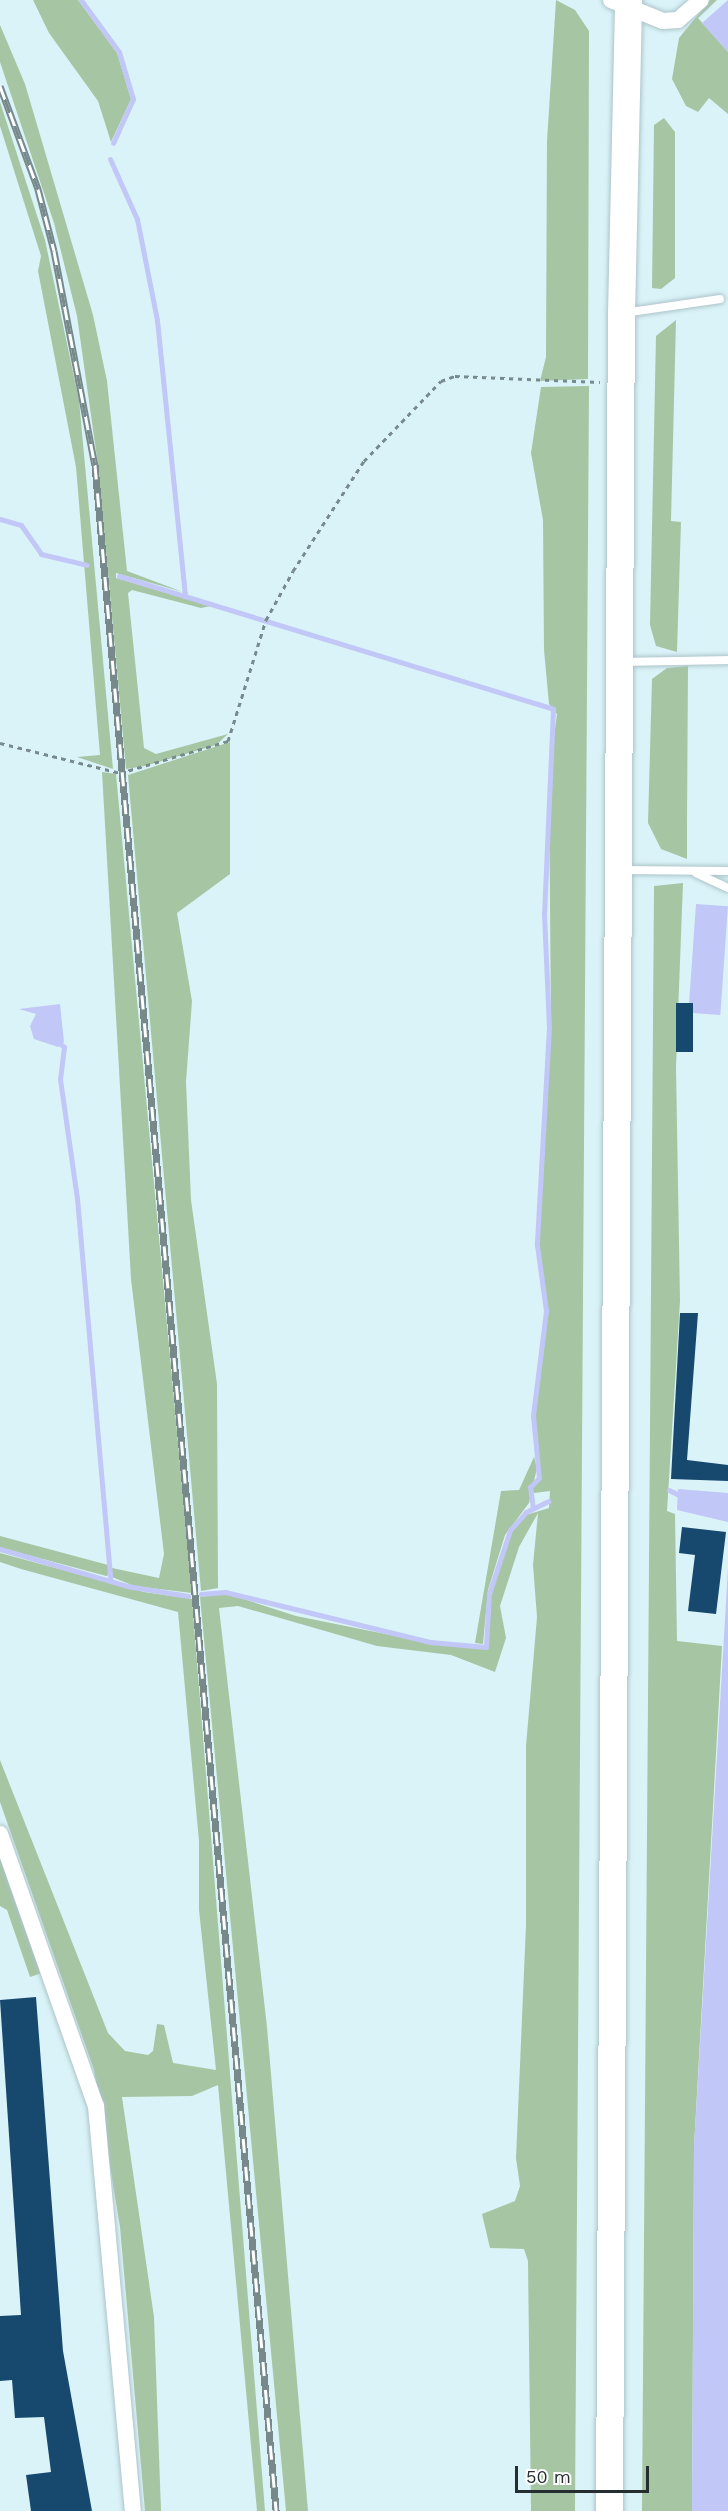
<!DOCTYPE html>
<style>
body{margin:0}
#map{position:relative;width:728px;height:2511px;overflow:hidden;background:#daf3f8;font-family:"Work Sans",sans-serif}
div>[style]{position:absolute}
.green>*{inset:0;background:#a6c5a3;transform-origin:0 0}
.water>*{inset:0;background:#c1c7f6;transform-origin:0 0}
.stream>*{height:5px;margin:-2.5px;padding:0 2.5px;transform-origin:2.5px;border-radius:2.5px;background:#c1c7f6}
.building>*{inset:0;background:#17496e;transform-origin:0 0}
.path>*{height:3px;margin-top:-1.5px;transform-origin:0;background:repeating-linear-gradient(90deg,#798a8e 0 4.5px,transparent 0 9px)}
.roads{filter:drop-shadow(0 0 2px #acc4c9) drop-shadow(0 0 2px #acc4c9)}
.service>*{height:8px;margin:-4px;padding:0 4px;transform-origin:4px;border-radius:4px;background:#fff}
.minor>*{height:16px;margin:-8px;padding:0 8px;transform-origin:8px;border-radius:8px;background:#fff}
.trunk>*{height:27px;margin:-13.5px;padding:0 13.5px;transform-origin:13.5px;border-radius:13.5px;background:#fff}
.rail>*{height:7px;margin-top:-3.5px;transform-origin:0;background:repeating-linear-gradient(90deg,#fff 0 14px,#78898c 0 28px);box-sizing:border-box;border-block:2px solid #78898c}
span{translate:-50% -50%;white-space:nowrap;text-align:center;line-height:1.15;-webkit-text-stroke:6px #fff;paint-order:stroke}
.scale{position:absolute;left:515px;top:2466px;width:134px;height:27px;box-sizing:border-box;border:3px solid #252f31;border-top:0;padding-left:8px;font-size:18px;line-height:21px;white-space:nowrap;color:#252f31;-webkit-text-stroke:4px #fff;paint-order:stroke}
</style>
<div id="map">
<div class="green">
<div style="clip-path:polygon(33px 0,78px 0,117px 53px,131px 99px,111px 142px,98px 101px,49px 33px)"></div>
<div style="clip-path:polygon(556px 0,575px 10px,589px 31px,588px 379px,540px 381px,546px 357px,547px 141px)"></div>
<div style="clip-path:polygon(710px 0,717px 0,698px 18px,728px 52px,728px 114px,709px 98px,698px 112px,686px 106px,672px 79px,679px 38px)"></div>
<div style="clip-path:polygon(0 25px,25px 84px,93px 315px,107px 381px,127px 571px,183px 592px,116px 573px,116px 578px,211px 606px,201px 608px,132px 590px,128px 593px,144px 748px,156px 754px,228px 734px,216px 745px,145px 766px,126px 769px,98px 465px,77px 316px,54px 223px,0 62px)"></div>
<div style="clip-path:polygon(0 102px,45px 240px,79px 400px,113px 769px,77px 757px,100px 755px,76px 467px,38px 271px,41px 256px,0 126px)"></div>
<div style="clip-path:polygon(664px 118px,675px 132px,675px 278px,661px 289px,652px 288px,654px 125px)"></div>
<div style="clip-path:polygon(676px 320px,671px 521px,681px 522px,677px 652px,656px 646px,650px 625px,656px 336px)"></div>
<div style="clip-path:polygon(589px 386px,575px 2511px,531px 2511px,528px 2261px,524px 2249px,490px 2248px,482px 2214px,515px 2201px,520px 2186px,516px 2158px,526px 1925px,526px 1746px,537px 1617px,533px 1565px,538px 1513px,519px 1547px,500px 1606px,506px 1638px,495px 1672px,451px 1655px,377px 1646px,238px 1606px,219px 1608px,267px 2027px,308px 2511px,286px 2511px,200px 1597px,225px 1593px,296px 1616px,430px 1643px,487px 1648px,491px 1595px,511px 1531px,523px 1516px,549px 1508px,550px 1491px,534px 1493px,532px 1488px,541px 1479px,535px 1415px,548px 1312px,539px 1244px,551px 1027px,549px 774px,557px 714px,549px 704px,544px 650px,543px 520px,531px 453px,541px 387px)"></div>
<div style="clip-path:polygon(688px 666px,687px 826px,687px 859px,661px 849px,648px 823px,652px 679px,667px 668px)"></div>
<div style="clip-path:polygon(230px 742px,230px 874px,177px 913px,192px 1001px,186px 1082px,191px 1200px,217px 1384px,218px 1588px,201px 1591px,128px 775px)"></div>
<div style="clip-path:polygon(102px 772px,116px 774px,192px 1593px,134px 1586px,112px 1577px,112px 1568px,159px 1578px,164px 1554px,131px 1279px)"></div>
<div style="clip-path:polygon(683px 883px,676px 1067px,680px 1301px,667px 1511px,675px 1514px,677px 1641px,722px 1646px,694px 2147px,692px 2511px,642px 2511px,654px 886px)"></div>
<div style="clip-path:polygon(534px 1457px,537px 1468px,529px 1503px,505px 1535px,488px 1590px,483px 1644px,475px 1643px,501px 1491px,519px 1490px)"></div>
<div style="left:0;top:1536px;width:114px;height:11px;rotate:15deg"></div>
<div style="clip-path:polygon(0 1553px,144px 1592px,192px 1599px,265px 2511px,257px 2511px,218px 2085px,192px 2096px,122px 2097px,154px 2317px,161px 2511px,145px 2511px,120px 2227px,94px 2070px,0 1802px,0 1760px,108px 2033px,125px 2051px,148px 2055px,153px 2051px,157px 2024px,164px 2025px,173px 2063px,216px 2070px,199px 1910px,199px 1841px,178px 1612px,21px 1569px,0 1562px)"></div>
<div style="clip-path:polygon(0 1857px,45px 1972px,30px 1977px,7px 1910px,0 1906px)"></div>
</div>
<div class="water">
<div style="clip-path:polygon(728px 0,728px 52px,702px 23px)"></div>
<div style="left:696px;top:904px;width:32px;height:109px;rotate:4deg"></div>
<div style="clip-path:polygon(60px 1004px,64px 1042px,58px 1047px,34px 1039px,30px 1026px,36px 1014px,19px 1009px)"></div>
<div style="clip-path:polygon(678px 1489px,728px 1493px,728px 1522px,677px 1510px)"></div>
<div style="clip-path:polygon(728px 1568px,728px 2511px,692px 2511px,694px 2147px)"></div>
</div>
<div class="stream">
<div style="left:81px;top:0;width:64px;rotate:53.8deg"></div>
<div style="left:119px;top:52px;width:49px;rotate:73.4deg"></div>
<div style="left:133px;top:99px;width:48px;rotate:114.4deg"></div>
<div style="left:110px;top:159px;width:66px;rotate:65.8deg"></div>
<div style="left:137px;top:219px;width:103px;rotate:78.8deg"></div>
<div style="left:157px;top:320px;width:276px;rotate:84.2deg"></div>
<div style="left:0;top:519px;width:22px;rotate:16deg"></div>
<div style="left:21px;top:525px;width:35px;rotate:55deg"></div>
<div style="left:41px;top:554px;width:47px;rotate:13.4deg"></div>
<div style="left:119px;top:576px;width:454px;rotate:17deg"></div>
<div style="left:553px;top:709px;width:205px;rotate:92.5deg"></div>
<div style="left:544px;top:914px;width:113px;rotate:87.5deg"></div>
<div style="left:549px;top:1027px;width:218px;rotate:93.2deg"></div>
<div style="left:537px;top:1245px;width:67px;rotate:82.2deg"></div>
<div style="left:546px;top:1311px;width:105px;rotate:97.1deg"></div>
<div style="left:533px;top:1415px;width:63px;rotate:84.6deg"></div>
<div style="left:539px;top:1478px;width:13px;rotate:135deg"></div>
<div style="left:530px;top:1487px;width:21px;rotate:82deg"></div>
<div style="left:59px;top:1043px;width:6px;rotate:39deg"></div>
<div style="left:64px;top:1047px;width:32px;rotate:97deg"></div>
<div style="left:60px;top:1079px;width:120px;rotate:81.9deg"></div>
<div style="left:77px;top:1198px;width:382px;rotate:85deg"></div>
<div style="left:669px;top:1490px;width:16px;rotate:27deg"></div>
<div style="left:0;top:1549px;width:132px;rotate:16.2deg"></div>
<div style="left:127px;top:1586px;width:62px;rotate:9.3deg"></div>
<div style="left:201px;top:1594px;width:24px;rotate:-5deg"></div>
<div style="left:225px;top:1592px;width:211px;rotate:13.7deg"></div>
<div style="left:430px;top:1642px;width:56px;rotate:5.1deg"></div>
<div style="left:486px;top:1647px;width:53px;rotate:-86.8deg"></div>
<div style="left:489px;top:1594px;width:67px;rotate:-71.8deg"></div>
<div style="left:510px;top:1530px;width:24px;rotate:-48deg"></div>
<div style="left:526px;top:1512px;width:25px;rotate:-26deg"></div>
</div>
<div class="building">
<div style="left:676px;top:1003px;width:17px;height:49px"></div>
<div style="clip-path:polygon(680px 1313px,698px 1313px,687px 1460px,728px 1465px,728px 1481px,671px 1479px)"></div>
<div style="clip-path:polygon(682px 1527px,726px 1532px,716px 1614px,688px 1611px,695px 1555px,679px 1553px)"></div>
<div style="clip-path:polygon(36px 1997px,63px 2351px,92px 2511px,31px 2511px,26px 2475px,51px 2472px,44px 2417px,15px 2418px,12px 2380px,0 2381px,0 2316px,21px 2315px,0 2000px)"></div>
</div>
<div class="path">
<div style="left:0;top:743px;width:124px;rotate:14deg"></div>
<div style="left:120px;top:773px;width:113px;rotate:-16.5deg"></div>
<div style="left:228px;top:741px;width:127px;rotate:-72.6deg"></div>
<div style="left:266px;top:620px;width:56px;rotate:-61.1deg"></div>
<div style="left:293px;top:571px;width:131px;rotate:-57.2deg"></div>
<div style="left:364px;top:461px;width:111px;rotate:-46.1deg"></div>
<div style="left:441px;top:381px;width:15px;rotate:-20deg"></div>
<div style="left:455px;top:376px;width:145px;rotate:2.4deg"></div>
</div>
<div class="roads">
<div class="service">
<div style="left:624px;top:313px;width:97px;rotate:-8.3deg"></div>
<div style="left:623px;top:662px;width:105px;rotate:-1.1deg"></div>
<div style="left:622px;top:870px;width:106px;rotate:0.5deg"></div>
<div style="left:696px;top:873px;width:35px;rotate:25deg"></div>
</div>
<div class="minor">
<div style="left:611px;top:0;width:56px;rotate:22deg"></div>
<div style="left:663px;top:21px;width:15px;rotate:-4deg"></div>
<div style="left:678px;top:20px;width:30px;rotate:-41deg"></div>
<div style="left:0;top:1834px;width:288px;rotate:70.6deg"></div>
<div style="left:96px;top:2106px;width:407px;rotate:84.8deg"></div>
</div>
<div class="trunk">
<div style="left:609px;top:2511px;width:2197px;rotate:-89.69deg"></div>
<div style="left:621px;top:314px;width:314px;rotate:-88.7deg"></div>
</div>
</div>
<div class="rail">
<div style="left:0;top:86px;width:110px;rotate:69.7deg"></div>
<div style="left:38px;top:189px;width:64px;rotate:75.5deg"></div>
<div style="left:54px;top:251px;width:218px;rotate:79.2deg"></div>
<div style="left:95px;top:465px;width:2054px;rotate:84.94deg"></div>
</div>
<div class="scale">50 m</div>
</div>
